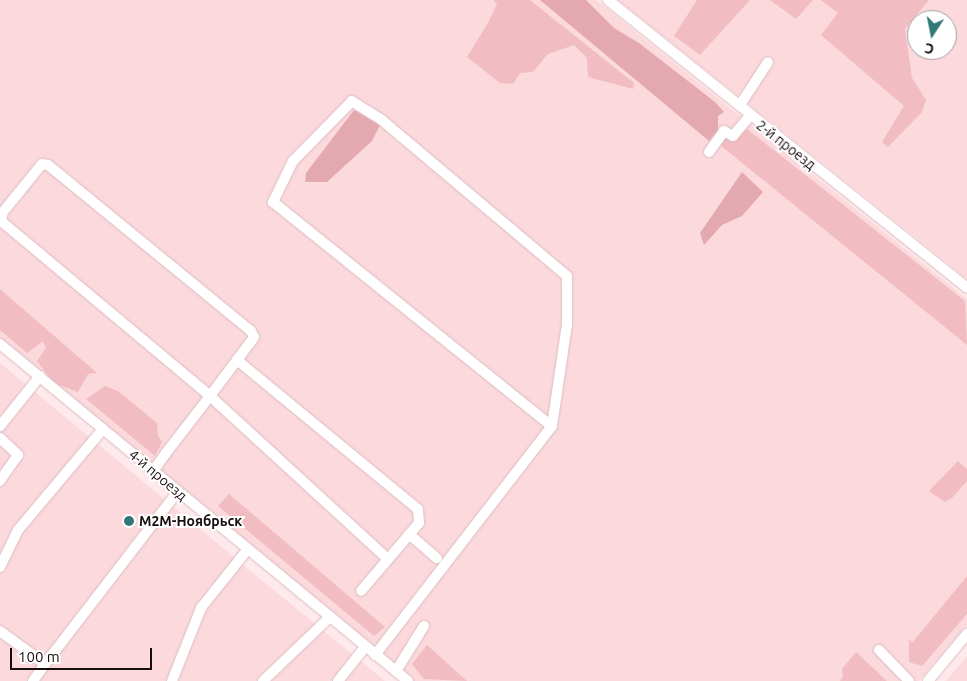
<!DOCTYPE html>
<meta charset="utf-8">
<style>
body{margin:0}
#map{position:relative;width:967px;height:681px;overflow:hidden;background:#feeaec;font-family:Ubuntu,sans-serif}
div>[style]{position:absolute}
.built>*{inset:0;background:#fbd9dd}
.green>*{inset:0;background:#f1bcc2}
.forest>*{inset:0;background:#e4a9b0}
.roads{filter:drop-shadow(0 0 1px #ddbdc1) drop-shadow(0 0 1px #ddbdc1)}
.minor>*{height:10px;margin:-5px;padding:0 5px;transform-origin:5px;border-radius:5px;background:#fff}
.dots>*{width:14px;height:14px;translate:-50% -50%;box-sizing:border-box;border:2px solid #fff;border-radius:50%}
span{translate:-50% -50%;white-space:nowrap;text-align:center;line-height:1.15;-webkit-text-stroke:4px #fff;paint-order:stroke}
.street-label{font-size:14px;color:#170c0e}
.poi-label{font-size:14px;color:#170c0e;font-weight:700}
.left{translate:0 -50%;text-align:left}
.north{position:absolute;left:907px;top:10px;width:50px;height:50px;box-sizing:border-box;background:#fff;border:1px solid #a29e9f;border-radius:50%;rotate:191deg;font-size:14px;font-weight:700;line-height:20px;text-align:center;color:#170c0e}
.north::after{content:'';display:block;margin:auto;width:18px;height:22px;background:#307976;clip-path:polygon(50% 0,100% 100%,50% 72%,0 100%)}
.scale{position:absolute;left:10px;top:648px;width:142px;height:22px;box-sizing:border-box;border:2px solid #170c0e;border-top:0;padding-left:6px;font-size:15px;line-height:18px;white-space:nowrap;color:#170c0e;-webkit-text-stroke:4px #fff;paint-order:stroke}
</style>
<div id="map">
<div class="built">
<div style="clip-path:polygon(0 0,596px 0,967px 299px,967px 625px,919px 681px,413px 681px,0 342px)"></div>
<div style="clip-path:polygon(evenodd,618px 0,967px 0,967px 279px,918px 239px,618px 0,917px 20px,947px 20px,947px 50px,917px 50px,917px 20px)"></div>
<div style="clip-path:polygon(0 363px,270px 587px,385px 681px,0 681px)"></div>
<div style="clip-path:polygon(967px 656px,967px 681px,946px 681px)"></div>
</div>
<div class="green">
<div style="clip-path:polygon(493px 0,530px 0,634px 83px,633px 89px,588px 77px,587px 58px,574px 45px,548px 54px,533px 72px,520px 73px,513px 84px,500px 83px,467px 57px,488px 23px,497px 4px)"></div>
<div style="clip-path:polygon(697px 0,750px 0,700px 55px,674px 36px)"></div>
<div style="clip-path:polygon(770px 0,813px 0,796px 19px)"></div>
<div style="clip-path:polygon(821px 0,929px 0,905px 29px,912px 78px,926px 100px,922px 112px,888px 147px,882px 142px,904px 106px,821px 35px,838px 13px)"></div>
<div style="clip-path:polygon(747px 129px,965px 301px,967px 345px,720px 145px,725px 137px,738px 135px)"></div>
<div style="clip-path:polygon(0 289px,97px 373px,88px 374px,78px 392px,54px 383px,37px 361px,46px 348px,43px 341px,27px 353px,0 330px)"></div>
<div style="clip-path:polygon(105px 386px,118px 391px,157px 423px,158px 436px,162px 442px,155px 456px,86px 399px)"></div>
<div style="clip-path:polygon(958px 461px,967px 469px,967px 481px,952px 498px,945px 502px,929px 491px)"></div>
<div style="clip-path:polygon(229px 494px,385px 627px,374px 636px,218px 506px)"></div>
<div style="clip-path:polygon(967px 576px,967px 614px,922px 666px,909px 662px,909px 638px,912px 643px)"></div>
<div style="clip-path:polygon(427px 645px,467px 681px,424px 679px,412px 664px)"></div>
<div style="clip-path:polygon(856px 652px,887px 681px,840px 681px,843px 677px,842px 669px)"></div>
</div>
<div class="forest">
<div style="clip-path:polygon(540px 0,586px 0,614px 28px,639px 43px,715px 102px,724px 112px,718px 116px,718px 130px,709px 141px)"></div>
<div style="clip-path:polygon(354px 110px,380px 125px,372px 141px,327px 182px,305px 182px,306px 173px)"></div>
<div style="clip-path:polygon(742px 172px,763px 192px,742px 216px,722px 225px,704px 245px,700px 233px)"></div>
</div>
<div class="roads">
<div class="minor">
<div style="left:608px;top:0;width:460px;rotate:38.7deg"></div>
<div style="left:740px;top:105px;width:51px;rotate:-56.9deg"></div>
<div style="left:709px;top:152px;width:26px;rotate:-54deg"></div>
<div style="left:724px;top:131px;width:10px;rotate:29deg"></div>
<div style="left:733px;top:136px;width:26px;rotate:-50deg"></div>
<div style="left:0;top:344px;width:529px;rotate:39.56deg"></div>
<div style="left:237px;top:360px;width:234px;rotate:39.5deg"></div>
<div style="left:418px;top:509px;width:14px;rotate:86deg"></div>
<div style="left:419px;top:523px;width:89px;rotate:130.5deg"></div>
<div style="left:0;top:426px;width:64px;rotate:-51.3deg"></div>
<div style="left:0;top:438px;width:25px;rotate:43deg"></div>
<div style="left:18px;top:455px;width:32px;rotate:125deg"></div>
<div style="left:153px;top:471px;width:22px;rotate:-54deg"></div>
<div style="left:166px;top:453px;width:72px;rotate:-52.3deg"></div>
<div style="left:210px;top:396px;width:45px;rotate:-53.1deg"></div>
<div style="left:237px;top:360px;width:21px;rotate:-53deg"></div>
<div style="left:250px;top:343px;width:7px;rotate:-56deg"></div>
<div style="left:254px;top:337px;width:7px;rotate:-117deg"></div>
<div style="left:251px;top:331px;width:262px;rotate:-140.7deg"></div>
<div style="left:48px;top:165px;width:6px;rotate:-171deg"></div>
<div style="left:42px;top:164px;width:62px;rotate:129.1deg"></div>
<div style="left:3px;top:212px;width:9px;rotate:103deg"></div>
<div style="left:1px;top:221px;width:273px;rotate:39.9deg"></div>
<div style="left:210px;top:396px;width:241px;rotate:42.5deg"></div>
<div style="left:409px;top:534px;width:37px;rotate:41deg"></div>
<div style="left:0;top:567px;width:41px;rotate:-64.1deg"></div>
<div style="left:18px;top:530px;width:132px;rotate:-49.9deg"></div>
<div style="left:0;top:631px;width:56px;rotate:36.3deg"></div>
<div style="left:45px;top:664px;width:218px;rotate:-52.4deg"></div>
<div style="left:879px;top:650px;width:43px;rotate:45.9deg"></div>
<div style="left:375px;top:655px;width:289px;rotate:-52.3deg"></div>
<div style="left:552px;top:426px;width:103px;rotate:-81.6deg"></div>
<div style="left:567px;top:324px;width:48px;rotate:-90deg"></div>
<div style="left:567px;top:276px;width:242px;rotate:-139.9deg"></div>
<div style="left:382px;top:120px;width:36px;rotate:-148deg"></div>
<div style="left:352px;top:101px;width:84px;rotate:134.5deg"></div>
<div style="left:293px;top:161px;width:46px;rotate:116deg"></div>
<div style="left:273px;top:202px;width:358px;rotate:38.8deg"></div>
<div style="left:396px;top:671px;width:53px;rotate:-58.1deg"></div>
<div style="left:33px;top:681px;width:21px;rotate:-55deg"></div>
<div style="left:172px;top:681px;width:79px;rotate:-68.3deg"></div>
<div style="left:201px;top:608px;width:75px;rotate:-51.5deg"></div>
<div style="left:263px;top:681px;width:93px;rotate:-43.7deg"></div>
<div style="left:338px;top:681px;width:43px;rotate:-51.5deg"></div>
<div style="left:928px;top:681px;width:61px;rotate:-50.3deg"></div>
</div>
</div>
<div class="dots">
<div style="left:129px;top:521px;background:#307976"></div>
</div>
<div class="street-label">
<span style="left:786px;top:145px;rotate:38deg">2-й проезд</span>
<span style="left:158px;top:475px;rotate:40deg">4-й проезд</span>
</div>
<div class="poi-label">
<span class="left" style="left:139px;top:521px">М2М-Ноябрьск</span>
</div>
<div class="north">С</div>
<div class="scale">100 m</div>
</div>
